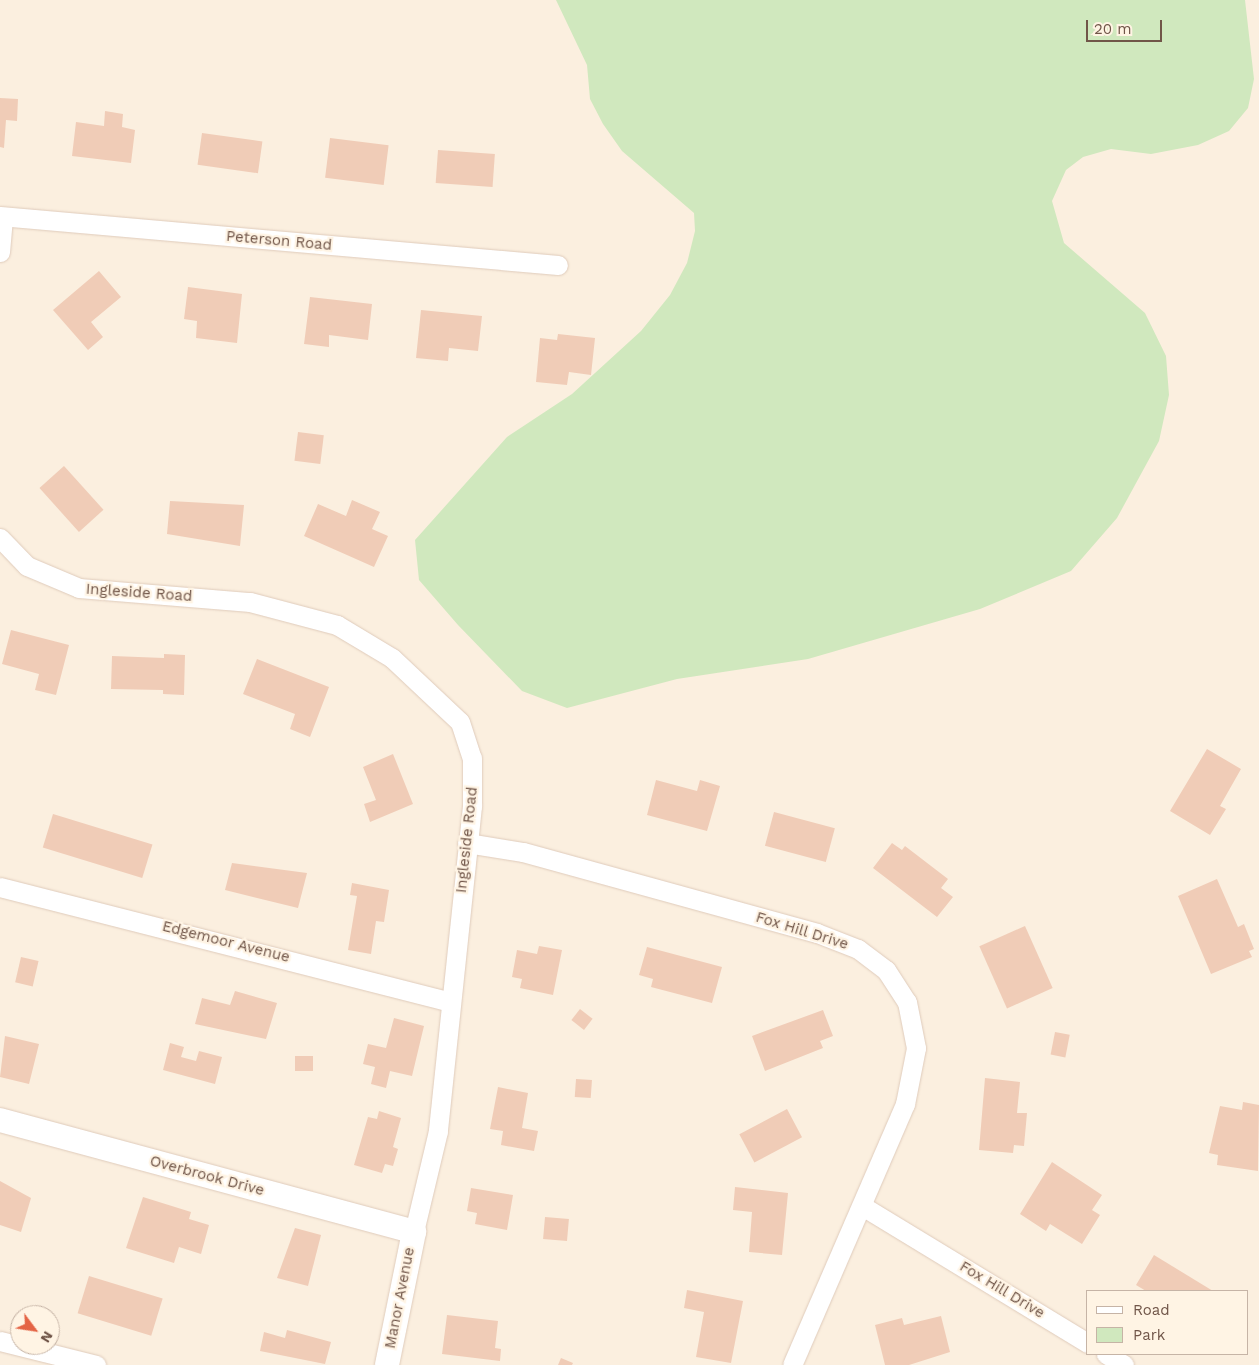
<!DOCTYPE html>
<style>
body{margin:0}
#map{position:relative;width:1259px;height:1365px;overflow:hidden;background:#fbefdf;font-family:"Work Sans",sans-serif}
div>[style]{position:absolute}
.green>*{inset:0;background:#d0e8be}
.building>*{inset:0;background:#f0ccb7;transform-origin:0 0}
.roads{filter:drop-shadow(0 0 1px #dfcbbb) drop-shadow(0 0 1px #dfcbbb)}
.minor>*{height:19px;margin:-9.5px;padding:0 9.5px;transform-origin:9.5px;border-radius:9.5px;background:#fff}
.tertiary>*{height:24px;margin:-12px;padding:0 12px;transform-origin:12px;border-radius:12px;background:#fff}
span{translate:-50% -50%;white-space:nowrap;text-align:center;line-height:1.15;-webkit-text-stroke:4.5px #fff4e4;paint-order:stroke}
.street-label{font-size:15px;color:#705548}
.legend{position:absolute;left:1086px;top:1290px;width:162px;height:65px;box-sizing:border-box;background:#fff4e4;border:1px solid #c6b4a6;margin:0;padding:6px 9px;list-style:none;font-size:15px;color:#705548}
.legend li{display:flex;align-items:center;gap:10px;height:25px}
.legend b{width:25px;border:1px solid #c6b4a6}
.north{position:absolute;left:10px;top:1305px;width:50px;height:50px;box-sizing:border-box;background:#fff4e4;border:1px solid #c6b4a6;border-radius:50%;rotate:121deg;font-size:14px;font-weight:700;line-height:20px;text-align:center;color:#705548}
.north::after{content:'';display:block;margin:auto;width:18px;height:22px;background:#e46445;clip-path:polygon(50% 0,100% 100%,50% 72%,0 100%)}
.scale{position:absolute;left:1086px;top:20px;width:76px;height:22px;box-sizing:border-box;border:2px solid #705548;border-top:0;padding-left:6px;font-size:15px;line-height:18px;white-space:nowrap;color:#705548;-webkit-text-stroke:4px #fff4e4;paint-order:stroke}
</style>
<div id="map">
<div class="green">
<div style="clip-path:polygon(556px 0,1245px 0,1254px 79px,1248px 108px,1229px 131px,1198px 145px,1151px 154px,1111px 149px,1083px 157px,1066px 170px,1052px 201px,1064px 243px,1145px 313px,1166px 356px,1169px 395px,1159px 441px,1117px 518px,1071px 571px,980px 609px,808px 659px,677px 679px,567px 708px,522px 691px,458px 625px,419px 580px,415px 540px,507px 437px,572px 394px,641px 331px,670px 295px,687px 263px,695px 231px,694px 213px,622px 151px,603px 124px,590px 99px,587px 65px)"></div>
</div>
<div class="building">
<div style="clip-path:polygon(0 98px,18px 99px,17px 121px,6px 120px,4px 148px,0 147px)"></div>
<div style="clip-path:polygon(105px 111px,123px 114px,122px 127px,135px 130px,131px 163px,72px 156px,76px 122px,104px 126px)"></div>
<div style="left:202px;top:133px;width:61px;height:32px;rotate:8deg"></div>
<div style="left:330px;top:138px;width:59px;height:40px;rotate:7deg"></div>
<div style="left:438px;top:150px;width:57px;height:33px;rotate:4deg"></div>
<div style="clip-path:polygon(99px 271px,121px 297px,91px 322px,103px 337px,88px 350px,53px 310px)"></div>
<div style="clip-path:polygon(188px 287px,242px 294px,237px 343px,196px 338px,197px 321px,184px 319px)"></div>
<div style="clip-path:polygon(310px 297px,372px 304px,368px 340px,329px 335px,329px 347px,304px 344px)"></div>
<div style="clip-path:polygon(421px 310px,482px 316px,478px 351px,449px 348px,448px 361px,416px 358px)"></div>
<div style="clip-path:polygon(558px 334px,595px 338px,591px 375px,569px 372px,567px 385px,536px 382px,540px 338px,557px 340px)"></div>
<div style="left:298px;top:432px;width:26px;height:29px;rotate:7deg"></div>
<div style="left:64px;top:466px;width:59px;height:33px;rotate:48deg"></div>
<div style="clip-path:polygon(352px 500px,380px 512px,372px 529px,388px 536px,374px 567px,304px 536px,318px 504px,346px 516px)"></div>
<div style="clip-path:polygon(170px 501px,244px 505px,240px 546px,167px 534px)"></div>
<div style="clip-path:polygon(11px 630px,69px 645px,56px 695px,35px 690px,39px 674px,2px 664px)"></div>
<div style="clip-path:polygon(164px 654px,185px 655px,184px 695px,163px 694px,163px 690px,111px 689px,112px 656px,164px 658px)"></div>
<div style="clip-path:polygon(257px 659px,329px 687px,310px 737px,290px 729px,295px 714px,243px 694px)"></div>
<div style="clip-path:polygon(1207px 749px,1241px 769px,1220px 806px,1226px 809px,1210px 835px,1170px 811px)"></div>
<div style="clip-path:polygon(393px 754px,413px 804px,370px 822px,364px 804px,376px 800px,363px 767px)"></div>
<div style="clip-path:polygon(656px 780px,697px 791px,700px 780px,720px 786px,707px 831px,647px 815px)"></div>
<div style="left:774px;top:812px;width:63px;height:35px;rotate:15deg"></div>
<div style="left:53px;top:814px;width:104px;height:35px;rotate:17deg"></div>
<div style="clip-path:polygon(892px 843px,902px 850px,905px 846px,948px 879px,941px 888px,953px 897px,937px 917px,873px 868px)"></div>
<div style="clip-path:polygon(232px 863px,307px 873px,298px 908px,225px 890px)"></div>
<div style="clip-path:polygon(1217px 879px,1238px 927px,1244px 924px,1254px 949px,1249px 951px,1252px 957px,1211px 974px,1178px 896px)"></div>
<div style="clip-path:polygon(352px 883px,389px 890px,384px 922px,376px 921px,371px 954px,348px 950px,357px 896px,350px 895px)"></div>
<div style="left:1025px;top:926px;width:68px;height:50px;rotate:66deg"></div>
<div style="clip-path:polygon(539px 946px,562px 950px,553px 995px,520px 988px,522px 979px,512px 977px,517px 950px,537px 954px)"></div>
<div style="clip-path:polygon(647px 947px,722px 967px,712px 1003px,651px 987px,653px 979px,639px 975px)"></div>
<div style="left:21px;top:957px;width:18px;height:26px;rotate:13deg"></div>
<div style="clip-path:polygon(235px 991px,277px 1003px,266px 1039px,195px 1024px,202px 998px,230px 1005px)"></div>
<div style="left:580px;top:1009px;width:16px;height:14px;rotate:38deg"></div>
<div style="clip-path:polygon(823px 1010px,833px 1036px,820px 1041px,823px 1048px,765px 1071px,752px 1036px)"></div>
<div style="clip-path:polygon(394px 1018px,424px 1026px,412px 1076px,390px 1071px,386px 1088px,371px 1084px,375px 1067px,363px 1064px,368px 1044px,386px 1048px)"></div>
<div style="left:1055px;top:1032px;width:15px;height:23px;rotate:11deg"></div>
<div style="clip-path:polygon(5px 1036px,39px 1044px,29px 1084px,0 1077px)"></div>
<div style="clip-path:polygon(170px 1043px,184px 1047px,181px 1057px,196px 1061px,199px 1051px,222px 1057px,215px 1084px,163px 1070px)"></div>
<div style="left:313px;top:1056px;width:15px;height:18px;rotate:90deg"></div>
<div style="clip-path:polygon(985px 1078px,1020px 1082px,1017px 1113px,1027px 1113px,1024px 1146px,1014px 1145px,1013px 1153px,979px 1150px)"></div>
<div style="left:576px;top:1079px;width:16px;height:18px;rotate:4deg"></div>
<div style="clip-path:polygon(498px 1087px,528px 1093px,522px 1128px,538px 1131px,534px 1151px,501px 1145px,503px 1131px,490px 1129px)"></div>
<div style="clip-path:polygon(1243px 1102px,1259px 1105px,1258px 1171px,1217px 1165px,1218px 1155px,1209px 1153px,1220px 1106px,1242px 1110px)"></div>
<div style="left:787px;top:1109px;width:32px;height:54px;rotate:62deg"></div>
<div style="clip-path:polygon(379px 1111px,401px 1118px,393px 1147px,398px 1149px,393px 1166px,385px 1164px,382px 1173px,354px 1165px,368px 1117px,377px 1119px)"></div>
<div style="clip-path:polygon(1052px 1162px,1102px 1195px,1092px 1210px,1100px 1215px,1082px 1244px,1050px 1224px,1046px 1231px,1020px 1214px)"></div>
<div style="clip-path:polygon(0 1181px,31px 1198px,21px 1232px,0 1225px)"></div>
<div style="clip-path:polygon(735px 1187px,788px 1193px,782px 1255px,749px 1252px,752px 1212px,733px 1210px)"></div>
<div style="clip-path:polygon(471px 1188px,513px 1195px,507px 1230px,475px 1224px,477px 1213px,467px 1211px)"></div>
<div style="clip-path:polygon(143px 1197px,191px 1212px,189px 1219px,209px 1225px,201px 1254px,179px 1247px,174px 1263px,126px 1248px)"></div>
<div style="left:545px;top:1217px;width:24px;height:22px;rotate:5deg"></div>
<div style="clip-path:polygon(295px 1228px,321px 1235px,308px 1286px,277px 1278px)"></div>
<div style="clip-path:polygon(1154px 1255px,1213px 1291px,1146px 1291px,1136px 1285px)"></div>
<div style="left:89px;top:1276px;width:77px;height:39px;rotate:17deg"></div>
<div style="clip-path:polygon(687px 1290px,743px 1301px,731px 1363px,696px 1357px,704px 1312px,684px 1308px)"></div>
<div style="clip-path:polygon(447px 1315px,498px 1321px,495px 1348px,501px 1349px,500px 1361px,442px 1354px)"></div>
<div style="clip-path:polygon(941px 1316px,950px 1352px,909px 1365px,885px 1365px,875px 1325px,902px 1318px,904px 1325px)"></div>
<div style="clip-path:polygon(287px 1330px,331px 1342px,325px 1364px,260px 1351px,264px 1332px,285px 1338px)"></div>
<div style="clip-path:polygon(561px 1358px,573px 1363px,572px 1365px,558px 1365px)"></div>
</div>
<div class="roads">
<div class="minor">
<div style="left:0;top:216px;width:560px;rotate:5.02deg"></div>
<div style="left:0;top:252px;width:35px;rotate:-85deg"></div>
<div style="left:0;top:538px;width:39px;rotate:46deg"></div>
<div style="left:27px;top:566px;width:56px;rotate:22.9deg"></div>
<div style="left:79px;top:588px;width:172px;rotate:4.7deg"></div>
<div style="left:250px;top:602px;width:90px;rotate:14.8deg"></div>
<div style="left:337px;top:625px;width:64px;rotate:31deg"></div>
<div style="left:392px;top:658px;width:93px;rotate:43.3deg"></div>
<div style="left:460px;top:722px;width:38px;rotate:72deg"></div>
<div style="left:472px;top:758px;width:48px;rotate:90deg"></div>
<div style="left:472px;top:806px;width:327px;rotate:96deg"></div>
<div style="left:438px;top:1131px;width:104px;rotate:103.4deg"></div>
<div style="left:467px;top:843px;width:57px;rotate:9.1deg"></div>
<div style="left:523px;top:852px;width:305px;rotate:15.4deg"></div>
<div style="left:817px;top:933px;width:44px;rotate:21.3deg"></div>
<div style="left:858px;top:949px;width:35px;rotate:37deg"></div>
<div style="left:886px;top:970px;width:38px;rotate:57deg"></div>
<div style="left:907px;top:1002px;width:47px;rotate:78.9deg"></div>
<div style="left:916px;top:1048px;width:57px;rotate:101.1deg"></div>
<div style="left:905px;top:1104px;width:284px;rotate:113.4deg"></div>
<div style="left:0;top:887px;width:464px;rotate:14.3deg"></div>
<div style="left:864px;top:1207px;width:262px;rotate:31.3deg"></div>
<div style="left:0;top:1341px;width:99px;rotate:14deg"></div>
<div style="left:1106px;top:1354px;width:21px;rotate:31deg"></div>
</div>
<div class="tertiary">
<div style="left:0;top:1120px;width:429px;rotate:15.1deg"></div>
<div style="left:414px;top:1232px;width:136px;rotate:101.5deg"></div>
</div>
</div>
<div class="street-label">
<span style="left:279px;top:241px;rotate:5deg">Peterson Road</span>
<span style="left:139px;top:593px;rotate:4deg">Ingleside Road</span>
<span style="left:467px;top:840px;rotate:-84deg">Ingleside Road</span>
<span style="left:802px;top:931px;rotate:17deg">Fox Hill Drive</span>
<span style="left:226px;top:942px;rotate:14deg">Edgemoor Avenue</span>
<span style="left:207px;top:1176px;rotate:15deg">Overbrook Drive</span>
<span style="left:1002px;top:1290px;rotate:31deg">Fox Hill Drive</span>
<span style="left:400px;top:1298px;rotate:-79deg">Manor Avenue</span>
</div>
<ul class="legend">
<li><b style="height:6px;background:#fff"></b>Road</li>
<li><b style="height:14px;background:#d0e8be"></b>Park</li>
</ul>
<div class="north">N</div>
<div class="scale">20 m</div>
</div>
